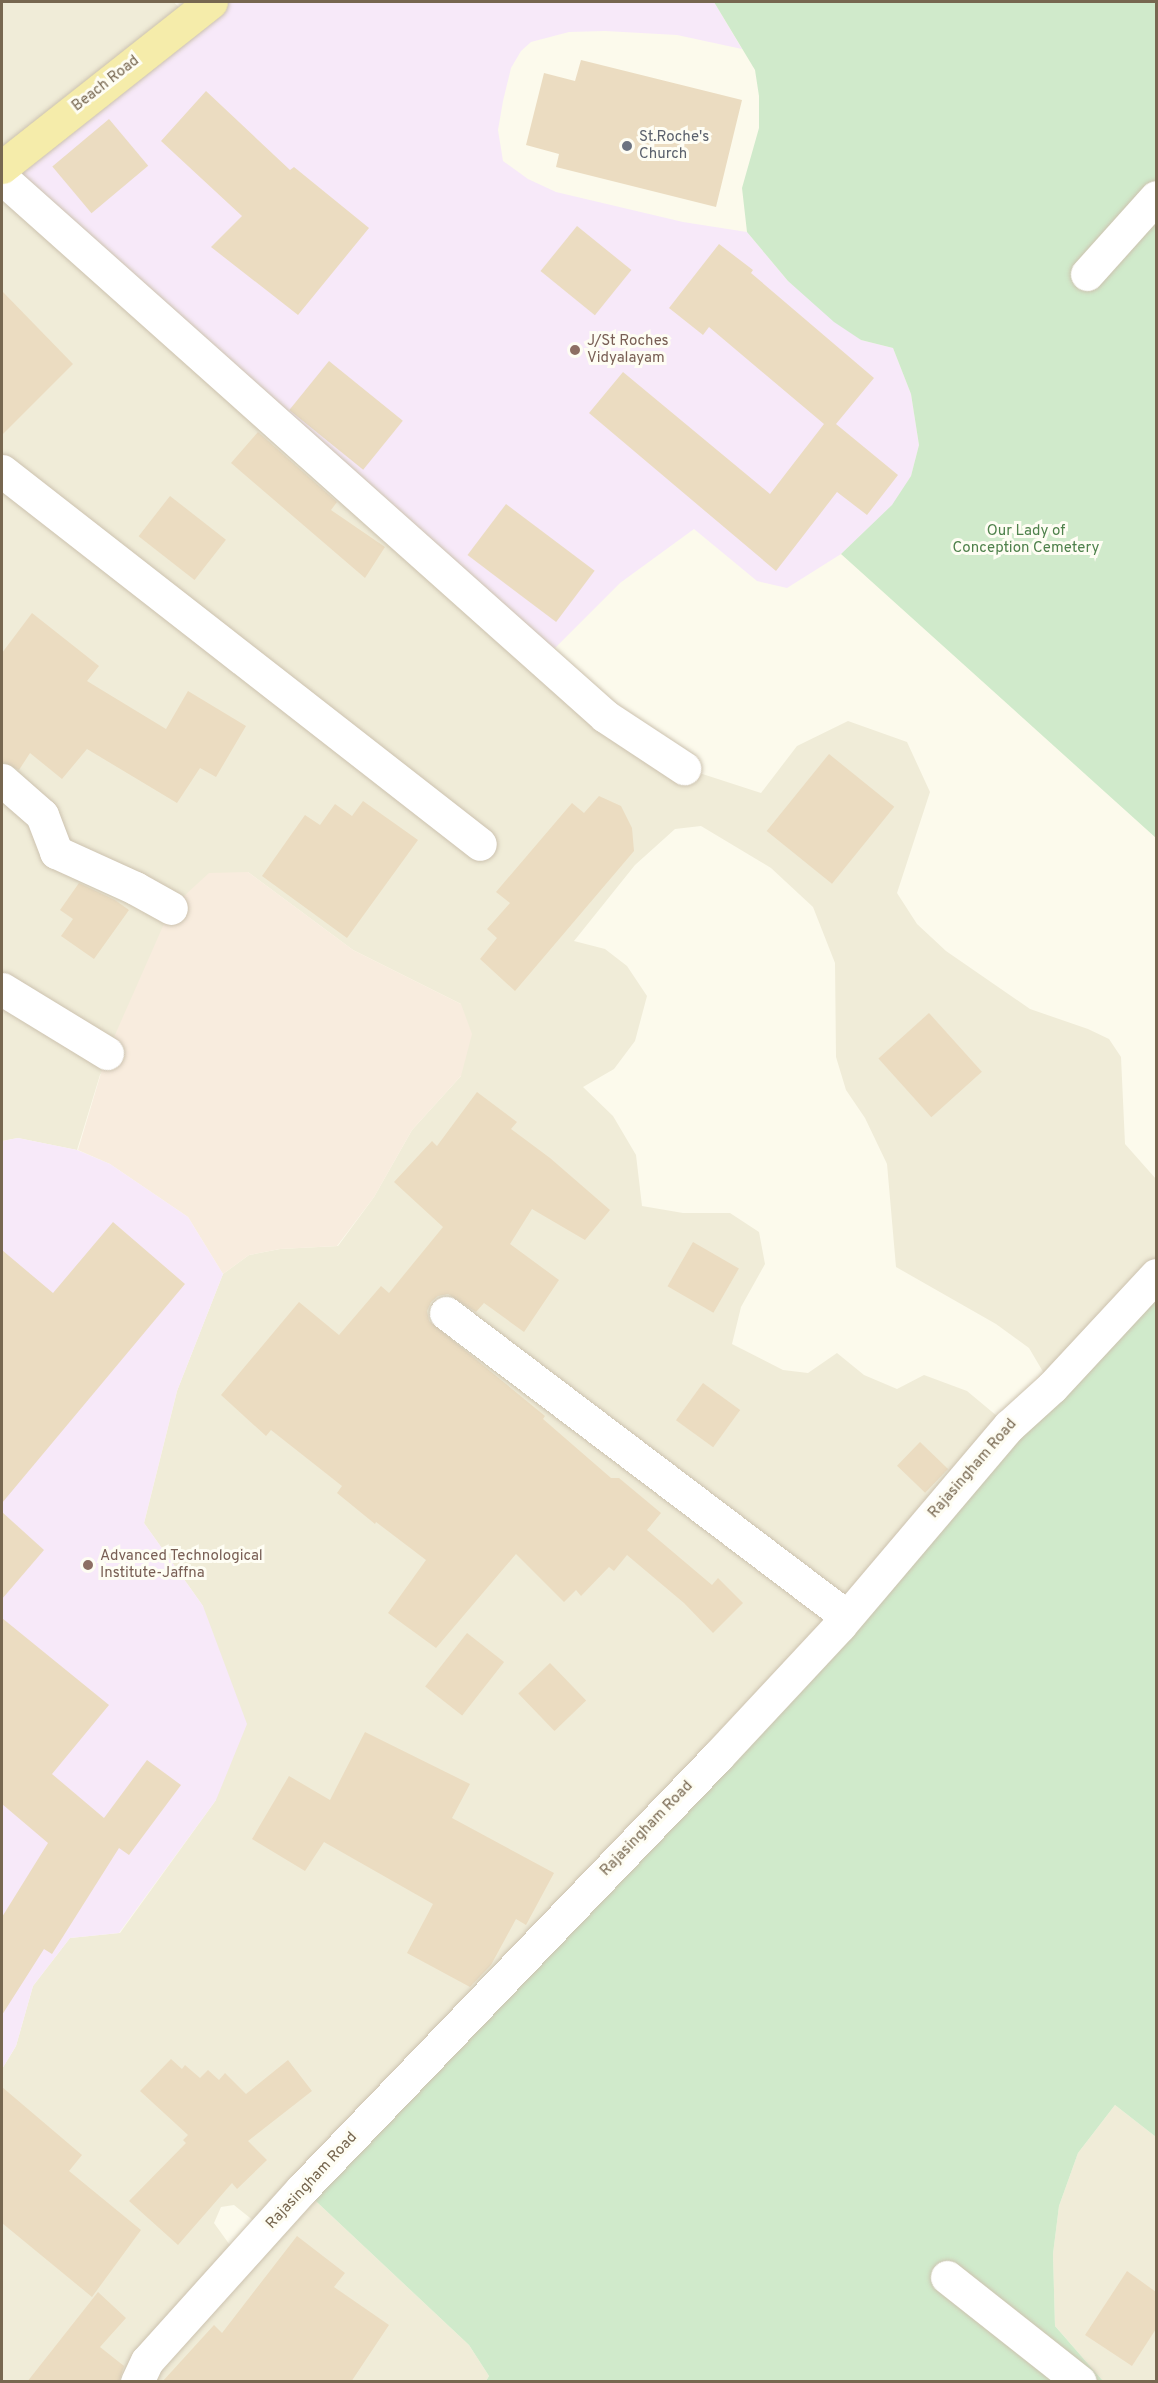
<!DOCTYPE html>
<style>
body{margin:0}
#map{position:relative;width:1158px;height:2383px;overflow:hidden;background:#fcfaec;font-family:Overpass,sans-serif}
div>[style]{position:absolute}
.residential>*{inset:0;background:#f0ecd8}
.commercial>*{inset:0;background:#f8ecde}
.education>*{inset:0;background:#f7e9f9}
.green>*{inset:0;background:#d0eacb}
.building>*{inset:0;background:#ebdcc1;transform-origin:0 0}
.roads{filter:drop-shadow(0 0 2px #ccc2af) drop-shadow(0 0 2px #ccc2af)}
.minor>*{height:33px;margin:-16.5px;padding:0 16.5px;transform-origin:16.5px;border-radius:16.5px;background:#fff}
.major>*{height:33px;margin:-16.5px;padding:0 16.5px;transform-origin:16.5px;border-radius:16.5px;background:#f5ecaa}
.dots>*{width:16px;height:16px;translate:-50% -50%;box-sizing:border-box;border:3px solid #fefdf3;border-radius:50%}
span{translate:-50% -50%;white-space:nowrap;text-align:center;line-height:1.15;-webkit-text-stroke:6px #fefdf3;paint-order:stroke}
.street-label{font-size:15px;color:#776750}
.worship-label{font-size:15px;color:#5b616d}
.left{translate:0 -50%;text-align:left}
.education-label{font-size:15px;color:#785e54}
.park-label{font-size:15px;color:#4e814b}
.frame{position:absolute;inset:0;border:3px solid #776750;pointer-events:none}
</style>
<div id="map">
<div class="residential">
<div style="clip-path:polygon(2px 2px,174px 2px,189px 19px,2px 167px)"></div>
<div style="clip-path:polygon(evenodd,2px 178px,684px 768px,761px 793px,797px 746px,848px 721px,907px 742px,930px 792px,897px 893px,917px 924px,946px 951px,1030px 1009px,1088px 1029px,1109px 1039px,1121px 1057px,1125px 1144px,1156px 1179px,1156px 1275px,1052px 1387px,1029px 1348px,996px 1324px,896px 1267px,887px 1164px,865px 1118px,846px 1090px,836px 1057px,835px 963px,813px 907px,771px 868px,701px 826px,675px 829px,635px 865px,574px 941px,605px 949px,627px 966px,647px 996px,635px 1041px,614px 1069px,583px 1087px,613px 1116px,636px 1155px,642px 1206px,683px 1213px,730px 1213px,759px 1232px,765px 1264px,741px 1307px,732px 1344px,783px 1370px,808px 1373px,837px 1353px,864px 1375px,897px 1389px,924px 1375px,967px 1391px,1009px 1426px,303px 2189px,469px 2345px,489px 2376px,486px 2381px,2px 2381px,2px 2069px,16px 2046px,33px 1986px,70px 1938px,120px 1933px,216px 1800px,203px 1606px,144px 1523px,177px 1391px,223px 1274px,249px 1255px,280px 1249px,338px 1246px,374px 1197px,412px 1130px,461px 1076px,461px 1004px,353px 950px,248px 872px,100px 1075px,77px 1150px,18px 1138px,2px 1141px,2px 178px,234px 2205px,265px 2230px,232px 2248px,214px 2223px,221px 2207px,234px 2205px)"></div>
<div style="clip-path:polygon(1115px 2105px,1156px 2137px,1156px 2381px,1103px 2381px,1055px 2326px,1053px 2254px,1059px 2206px,1078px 2153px)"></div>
</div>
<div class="commercial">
<div style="clip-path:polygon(248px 872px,353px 950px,461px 1004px,472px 1034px,461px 1076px,412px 1130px,374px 1197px,337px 1246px,280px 1249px,249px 1255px,223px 1274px,188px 1217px,110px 1164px,78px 1150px,107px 1053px,171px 908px,209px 873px)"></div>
</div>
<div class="education">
<div style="clip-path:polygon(211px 2px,714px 2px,742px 49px,677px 35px,605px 31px,569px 32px,531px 42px,521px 51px,511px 68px,503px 101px,498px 130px,503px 161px,528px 179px,556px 192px,683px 222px,747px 232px,788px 281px,861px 340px,893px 348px,911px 394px,919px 445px,911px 476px,893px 505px,841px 554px,787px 588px,757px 581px,694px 529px,620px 583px,543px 660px,2px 167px)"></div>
<div style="clip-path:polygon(18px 1138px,77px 1150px,110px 1164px,188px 1217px,223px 1274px,177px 1391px,144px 1523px,203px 1606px,247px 1724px,216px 1800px,119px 1933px,70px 1938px,33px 1986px,16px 2046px,2px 2069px,2px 1141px)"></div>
</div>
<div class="green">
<div style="clip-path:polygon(714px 2px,1156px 2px,1156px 838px,841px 554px,892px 505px,911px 476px,919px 445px,911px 394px,893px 348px,861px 340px,834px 322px,788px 281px,747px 232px,742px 188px,759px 128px,759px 96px,755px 70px)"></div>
<div style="clip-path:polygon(1156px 1275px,1156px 2137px,1115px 2105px,1078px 2153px,1059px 2206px,1053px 2254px,1055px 2326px,1103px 2381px,486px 2381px,489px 2376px,469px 2345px,303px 2189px)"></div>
</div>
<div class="building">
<div style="clip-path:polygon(581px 60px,742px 100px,716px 207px,556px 167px,559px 154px,526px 145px,544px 73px,575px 81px)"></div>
<div style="clip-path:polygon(206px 91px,290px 170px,294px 167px,369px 228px,298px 315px,211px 247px,242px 216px,161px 141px)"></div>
<div style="left:109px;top:119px;width:61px;height:74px;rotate:50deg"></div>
<div style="left:577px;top:226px;width:70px;height:58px;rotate:39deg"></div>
<div style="clip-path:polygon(719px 244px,753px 270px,751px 273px,874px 378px,836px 424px,898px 475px,867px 515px,837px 492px,776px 571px,589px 413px,623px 372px,770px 494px,824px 424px,709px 327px,703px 335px,669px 308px)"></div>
<div style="clip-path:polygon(2px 291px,73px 364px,2px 435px)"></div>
<div style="left:329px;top:361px;width:95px;height:63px;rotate:39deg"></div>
<div style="clip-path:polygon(258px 432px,337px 502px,331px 510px,385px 547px,365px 578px,231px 463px)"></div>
<div style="left:170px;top:496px;width:71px;height:51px;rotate:38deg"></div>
<div style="left:506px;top:504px;width:111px;height:64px;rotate:37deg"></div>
<div style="clip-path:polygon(32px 613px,99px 666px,87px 681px,166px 729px,188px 691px,246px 726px,216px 777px,200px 768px,177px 803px,87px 749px,62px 779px,30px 753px,19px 770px,2px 762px,2px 653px)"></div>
<div style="left:829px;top:754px;width:84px;height:99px;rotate:39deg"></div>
<div style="clip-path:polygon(599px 796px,621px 806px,632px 828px,634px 851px,515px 991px,480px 959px,497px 938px,487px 929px,510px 903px,496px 892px,572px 803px,584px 813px)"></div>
<div style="clip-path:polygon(363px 801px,418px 840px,347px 938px,262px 876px,305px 815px,320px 825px,335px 804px,352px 816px)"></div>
<div style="clip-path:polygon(79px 883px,115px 900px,129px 910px,94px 959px,61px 936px,73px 919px,60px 910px)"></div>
<div style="left:929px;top:1013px;width:79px;height:68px;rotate:48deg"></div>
<div style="clip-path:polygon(477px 1092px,517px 1122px,511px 1129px,550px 1158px,610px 1210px,585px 1240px,532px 1209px,510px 1244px,559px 1280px,524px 1332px,484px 1303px,476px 1312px,448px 1294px,438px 1296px,431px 1302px,427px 1311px,429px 1321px,545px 1416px,543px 1419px,611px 1478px,619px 1478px,661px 1513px,647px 1530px,712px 1585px,718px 1578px,743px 1603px,713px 1633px,684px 1603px,627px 1555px,614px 1571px,609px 1567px,581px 1596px,576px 1590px,564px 1602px,516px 1554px,436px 1648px,388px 1613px,426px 1560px,376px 1522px,375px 1524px,337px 1493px,342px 1486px,271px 1430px,266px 1436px,221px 1395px,299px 1302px,339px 1335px,381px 1286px,389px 1293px,443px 1227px,394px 1182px,432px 1141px,437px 1146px)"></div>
<div style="clip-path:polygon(113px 1222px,185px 1284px,2px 1503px,2px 1250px,53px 1293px)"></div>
<div style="left:693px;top:1242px;width:53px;height:51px;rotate:30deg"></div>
<div style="left:703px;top:1383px;width:46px;height:46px;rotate:36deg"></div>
<div style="left:920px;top:1442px;width:39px;height:33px;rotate:44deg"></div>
<div style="clip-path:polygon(2px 1512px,44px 1550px,2px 1599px)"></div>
<div style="clip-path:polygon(2px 1618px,109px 1705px,52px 1774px,104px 1818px,147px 1760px,181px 1785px,129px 1855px,119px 1848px,52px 1954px,44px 1949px,2px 2015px,2px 1917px,48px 1843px,2px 1804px)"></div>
<div style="left:467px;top:1633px;width:47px;height:68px;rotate:38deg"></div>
<div style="left:550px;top:1663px;width:52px;height:44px;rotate:46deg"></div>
<div style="clip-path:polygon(365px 1732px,470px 1784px,452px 1818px,554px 1873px,526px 1925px,516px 1919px,491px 1965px,470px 1987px,407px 1953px,433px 1904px,324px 1842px,305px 1871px,252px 1839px,289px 1776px,330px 1800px)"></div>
<div style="clip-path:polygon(171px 2059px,182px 2069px,185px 2065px,200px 2078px,208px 2070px,219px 2080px,225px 2073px,246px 2094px,288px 2060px,312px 2091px,248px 2141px,267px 2160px,237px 2189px,232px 2183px,178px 2245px,129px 2201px,186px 2143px,183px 2140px,188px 2135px,140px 2091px)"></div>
<div style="clip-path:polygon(2px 2087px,82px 2155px,69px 2171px,141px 2230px,92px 2297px,2px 2223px)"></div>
<div style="clip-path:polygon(297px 2236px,345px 2273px,334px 2287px,389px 2325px,351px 2382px,162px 2382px,214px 2325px,222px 2333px)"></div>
<div style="clip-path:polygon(1127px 2271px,1156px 2292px,1156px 2329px,1132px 2366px,1085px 2335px)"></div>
<div style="clip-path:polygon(98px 2292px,126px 2318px,100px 2347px,124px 2366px,119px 2382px,27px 2382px)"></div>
</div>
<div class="roads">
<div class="minor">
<div style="left:2px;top:178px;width:808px;rotate:41.74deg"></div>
<div style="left:605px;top:716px;width:95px;rotate:33.4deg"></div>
<div style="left:1087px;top:274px;width:103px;rotate:-48.1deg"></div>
<div style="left:2px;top:471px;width:606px;rotate:37.97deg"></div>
<div style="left:2px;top:780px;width:53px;rotate:41.2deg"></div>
<div style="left:42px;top:815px;width:40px;rotate:69deg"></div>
<div style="left:56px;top:852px;width:87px;rotate:24.5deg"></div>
<div style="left:135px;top:888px;width:41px;rotate:29.1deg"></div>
<div style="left:2px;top:989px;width:123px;rotate:31.4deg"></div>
<div style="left:446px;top:1313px;width:502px;rotate:37.14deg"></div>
<div style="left:947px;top:2277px;width:169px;rotate:38.3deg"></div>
<div style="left:137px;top:2382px;width:23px;rotate:-65deg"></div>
<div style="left:147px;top:2361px;width:232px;rotate:-48deg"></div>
<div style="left:302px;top:2189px;width:600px;rotate:-46.15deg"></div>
<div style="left:718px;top:1756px;width:179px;rotate:-47deg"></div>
<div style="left:840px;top:1625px;width:261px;rotate:-49.7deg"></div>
<div style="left:1009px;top:1426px;width:58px;rotate:-42.2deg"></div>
<div style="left:1052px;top:1387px;width:153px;rotate:-47.1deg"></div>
</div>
<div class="major">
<div style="left:2px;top:167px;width:266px;rotate:-38.3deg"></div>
</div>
</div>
<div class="dots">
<div style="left:627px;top:146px;background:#6b7280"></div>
<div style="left:575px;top:350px;background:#8d6e63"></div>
<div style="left:88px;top:1565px;background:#8d6e63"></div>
</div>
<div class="street-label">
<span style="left:106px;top:84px;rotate:-38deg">Beach Road</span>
<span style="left:973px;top:1469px;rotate:-49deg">Rajasingham Road</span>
<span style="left:647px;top:1829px;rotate:-46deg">Rajasingham Road</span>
<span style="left:312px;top:2181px;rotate:-47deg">Rajasingham Road</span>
</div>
<div class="worship-label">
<span class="left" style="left:639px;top:146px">St.Roche's<br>Church</span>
</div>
<div class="education-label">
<span class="left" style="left:587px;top:350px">J/St Roches<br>Vidyalayam</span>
<span class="left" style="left:100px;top:1565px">Advanced Technological<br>Institute-Jaffna</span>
</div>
<div class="park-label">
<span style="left:1026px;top:540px">Our Lady of<br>Conception Cemetery</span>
</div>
<div class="frame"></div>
</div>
